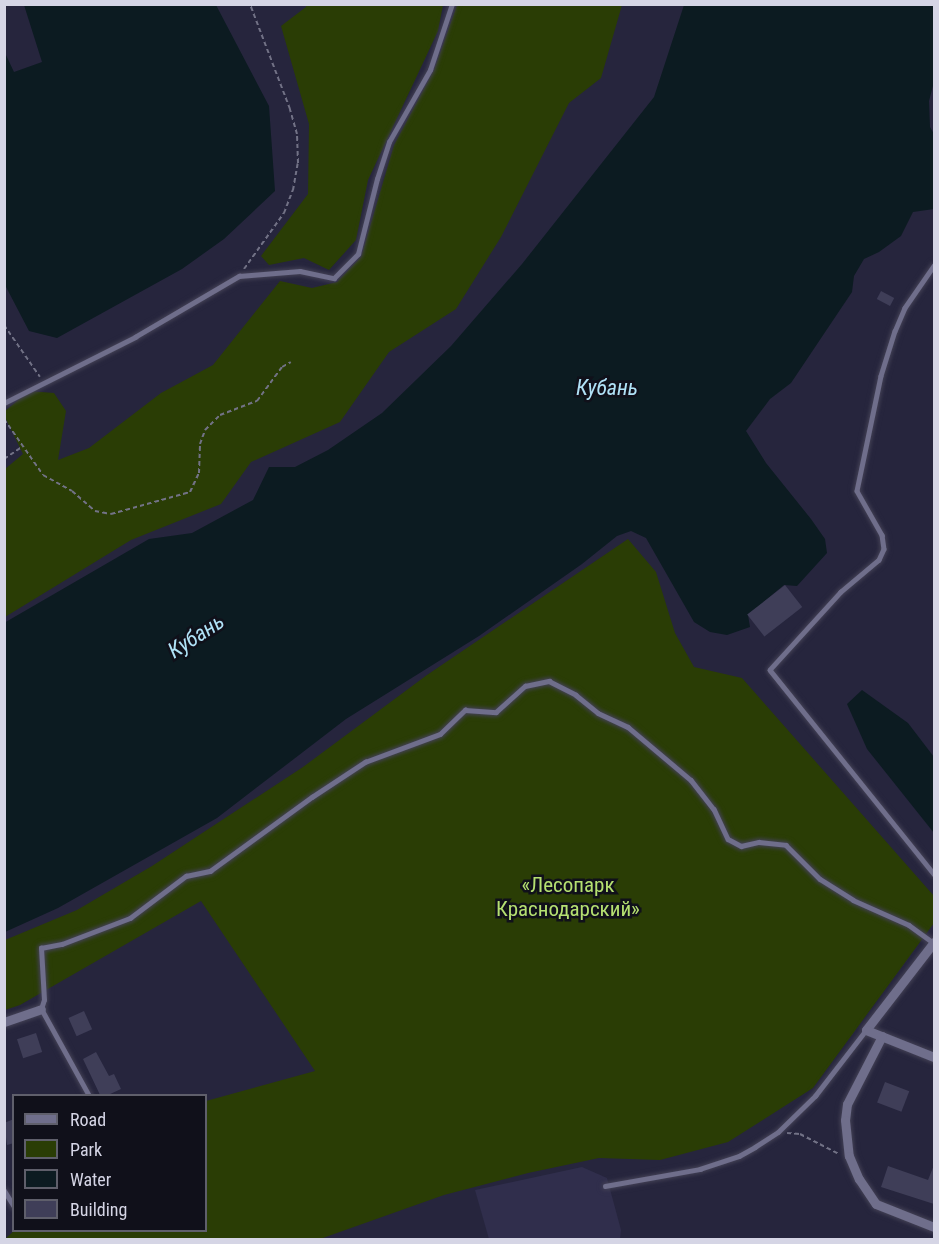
<!DOCTYPE html>
<meta charset="utf-8">
<style>
body{margin:0}
#map{position:relative;width:939px;height:1244px;overflow:hidden;background:#26253d;font-family:"Roboto Condensed",sans-serif}
div>[style]{position:absolute}
.built>*{inset:0;background:#302e4c}
.green>*{inset:0;background:#2a3d05}
.water>*{inset:0;background:#0c1b21}
.building>*{inset:0;background:#3f3e58;transform-origin:0 0}
.path>*{height:2px;margin-top:-1px;transform-origin:0;background:repeating-linear-gradient(90deg,#727286 0 4.5px,transparent 0 7.5px)}
.roads{filter:drop-shadow(0 0 2px #434155) drop-shadow(0 0 2px #434155)}
.lane>*{height:4.5px;margin:-2.25px;padding:0 2.25px;transform-origin:2.25px;border-radius:2.25px;background:#6f6e8b}
.street>*{height:9px;margin:-4.5px;padding:0 4.5px;transform-origin:4.5px;border-radius:4.5px;background:#6f6e8b}
span{translate:-50% -50%;white-space:nowrap;text-align:center;line-height:1.15;-webkit-text-stroke:5px #10101a;paint-order:stroke}
.park-label{font-size:21px;color:#b5e071}
.water-label{font-size:22px;color:#b0e2f7;font-style:italic}
.frame{position:absolute;inset:0;border:6px solid #d5d5e5;pointer-events:none}
.legend{position:absolute;left:12px;top:1094px;width:195px;height:138px;box-sizing:border-box;background:#10101a;border:2px solid #5f5f6b;margin:0;padding:8px 10px;list-style:none;font-size:18px;color:#d5d5e5}
.legend li{display:flex;align-items:center;gap:12px;height:30px}
.legend b{width:30px;border:2px solid #5f5f6b}
</style>
<div id="map">
<div class="built">
<div style="clip-path:polygon(582px 1167px,607px 1178px,621px 1230px,620px 1239px,489px 1239px,475px 1190px)"></div>
</div>
<div class="green">
<div style="clip-path:polygon(306px 5px,443px 5px,438px 31px,368px 180px,356px 240px,329px 270px,304px 258px,269px 265px,261px 256px,308px 194px,309px 124px,281px 26px,306px 7px)"></div>
<div style="clip-path:polygon(457px 5px,622px 5px,601px 78px,569px 103px,501px 237px,456px 309px,389px 352px,340px 422px,251px 462px,221px 504px,131px 540px,5px 617px,5px 469px,23px 454px,5px 417px,5px 411px,29px 391px,54px 393px,66px 411px,58px 460px,89px 448px,161px 393px,213px 365px,280px 281px,312px 288px,337px 282px,361px 257px,394px 145px,434px 70px)"></div>
<div style="clip-path:polygon(628px 539px,656px 572px,675px 633px,694px 667px,742px 678px,934px 896px,934px 923px,813px 1088px,728px 1142px,660px 1160px,599px 1158px,528px 1173px,444px 1195px,320px 1239px,5px 1239px,15px 1230px,206px 1230px,206px 1101px,315px 1071px,201px 901px,20px 1005px,5px 1010px,5px 940px,77px 910px,152px 866px,303px 767px,427px 675px)"></div>
</div>
<div class="water">
<div style="clip-path:polygon(24px 5px,216px 5px,269px 106px,275px 191px,224px 239px,182px 269px,57px 338px,29px 331px,5px 285px,5px 53px,14px 72px,42px 62px)"></div>
<div style="clip-path:polygon(684px 5px,934px 5px,934px 82px,929px 101px,930px 127px,934px 134px,934px 209px,913px 212px,901px 236px,879px 252px,864px 259px,854px 276px,852px 292px,791px 383px,770px 399px,746px 431px,766px 463px,811px 519px,825px 539px,827px 553px,797px 586px,784px 585px,748px 615px,750px 627px,727px 635px,710px 632px,694px 622px,646px 538px,631px 531px,617px 536px,582px 564px,479px 636px,346px 719px,217px 818px,58px 908px,5px 932px,4px 623px,149px 539px,192px 533px,253px 500px,269px 467px,295px 467px,328px 450px,382px 413px,451px 346px,522px 264px,654px 97px)"></div>
<div style="clip-path:polygon(862px 690px,908px 723px,934px 757px,934px 833px,867px 749px,847px 704px)"></div>
</div>
<div class="building">
<div style="left:881px;top:291px;width:15px;height:9px;rotate:28deg"></div>
<div style="left:785px;top:585px;width:28px;height:48px;rotate:52deg"></div>
<div style="left:84px;top:1011px;width:20px;height:17px;rotate:66deg"></div>
<div style="left:36px;top:1033px;width:20px;height:20px;rotate:72deg"></div>
<div style="clip-path:polygon(96px 1052px,109px 1076px,114px 1074px,121px 1089px,108px 1095px,100px 1095px,83px 1059px)"></div>
<div style="left:885px;top:1082px;width:26px;height:22px;rotate:21deg"></div>
<div style="clip-path:polygon(14px 1119px,14px 1143px,7px 1145px,4px 1123px)"></div>
<div style="clip-path:polygon(934px 1165px,934px 1204px,881px 1187px,888px 1166px,928px 1180px)"></div>
</div>
<div class="path">
<div style="left:244px;top:269px;width:69px;rotate:-54.5deg"></div>
<div style="left:284px;top:213px;width:25px;rotate:-69deg"></div>
<div style="left:293px;top:190px;width:27px;rotate:-80deg"></div>
<div style="left:298px;top:163px;width:29px;rotate:-92deg"></div>
<div style="left:297px;top:134px;width:26px;rotate:-106deg"></div>
<div style="left:290px;top:109px;width:112px;rotate:-110.9deg"></div>
<div style="left:4px;top:325px;width:63px;rotate:55.3deg"></div>
<div style="left:4px;top:419px;width:68px;rotate:55.1deg"></div>
<div style="left:43px;top:475px;width:33px;rotate:29deg"></div>
<div style="left:72px;top:491px;width:30px;rotate:41deg"></div>
<div style="left:95px;top:511px;width:16px;rotate:11deg"></div>
<div style="left:111px;top:514px;width:82px;rotate:-15.6deg"></div>
<div style="left:190px;top:492px;width:21px;rotate:-65deg"></div>
<div style="left:199px;top:473px;width:29px;rotate:-88deg"></div>
<div style="left:200px;top:444px;width:15px;rotate:-70deg"></div>
<div style="left:205px;top:430px;width:21px;rotate:-45deg"></div>
<div style="left:220px;top:415px;width:40px;rotate:-21deg"></div>
<div style="left:257px;top:401px;width:42px;rotate:-53.7deg"></div>
<div style="left:282px;top:367px;width:10px;rotate:-29deg"></div>
<div style="left:4px;top:459px;width:23px;rotate:-34deg"></div>
<div style="left:787px;top:1133px;width:13px;rotate:4deg"></div>
<div style="left:800px;top:1134px;width:44px;rotate:27.1deg"></div>
</div>
<div class="roads">
<div class="lane">
<div style="left:934px;top:266px;width:51px;rotate:124.6deg"></div>
<div style="left:905px;top:308px;width:25px;rotate:113deg"></div>
<div style="left:895px;top:331px;width:47px;rotate:107.3deg"></div>
<div style="left:881px;top:376px;width:117px;rotate:101.8deg"></div>
<div style="left:857px;top:491px;width:51px;rotate:60.4deg"></div>
<div style="left:882px;top:535px;width:14px;rotate:82deg"></div>
<div style="left:884px;top:549px;width:12px;rotate:114deg"></div>
<div style="left:879px;top:560px;width:50px;rotate:139.9deg"></div>
<div style="left:841px;top:592px;width:105px;rotate:132.3deg"></div>
<div style="left:770px;top:670px;width:262px;rotate:51.2deg"></div>
<div style="left:4px;top:403px;width:147px;rotate:-26.7deg"></div>
<div style="left:135px;top:337px;width:121px;rotate:-30.4deg"></div>
<div style="left:239px;top:276px;width:61px;rotate:-4.7deg"></div>
<div style="left:300px;top:271px;width:35px;rotate:12deg"></div>
<div style="left:334px;top:278px;width:34px;rotate:-45deg"></div>
<div style="left:358px;top:254px;width:77px;rotate:-75.8deg"></div>
<div style="left:377px;top:179px;width:39px;rotate:-72deg"></div>
<div style="left:389px;top:142px;width:83px;rotate:-60.3deg"></div>
<div style="left:430px;top:70px;width:70px;rotate:-71.6deg"></div>
<div style="left:89px;top:1096px;width:99px;rotate:-118.9deg"></div>
<div style="left:41px;top:1009px;width:9px;rotate:-72deg"></div>
<div style="left:44px;top:1000px;width:52px;rotate:-93.3deg"></div>
<div style="left:41px;top:948px;width:21px;rotate:-11deg"></div>
<div style="left:62px;top:944px;width:73px;rotate:-20.9deg"></div>
<div style="left:130px;top:918px;width:70px;rotate:-36.9deg"></div>
<div style="left:186px;top:876px;width:25px;rotate:-12deg"></div>
<div style="left:210px;top:871px;width:126px;rotate:-36deg"></div>
<div style="left:312px;top:797px;width:64px;rotate:-33.4deg"></div>
<div style="left:365px;top:762px;width:80px;rotate:-20.5deg"></div>
<div style="left:440px;top:734px;width:35px;rotate:-44deg"></div>
<div style="left:465px;top:710px;width:31px;rotate:4deg"></div>
<div style="left:496px;top:712px;width:39px;rotate:-42deg"></div>
<div style="left:525px;top:686px;width:25px;rotate:-12deg"></div>
<div style="left:549px;top:681px;width:30px;rotate:27deg"></div>
<div style="left:576px;top:695px;width:28px;rotate:39deg"></div>
<div style="left:598px;top:713px;width:33px;rotate:25deg"></div>
<div style="left:628px;top:727px;width:82px;rotate:40.1deg"></div>
<div style="left:691px;top:780px;width:37px;rotate:52deg"></div>
<div style="left:714px;top:809px;width:33px;rotate:65deg"></div>
<div style="left:728px;top:839px;width:15px;rotate:28deg"></div>
<div style="left:741px;top:846px;width:18px;rotate:-13deg"></div>
<div style="left:759px;top:842px;width:27px;rotate:6deg"></div>
<div style="left:786px;top:845px;width:48px;rotate:45deg"></div>
<div style="left:820px;top:879px;width:39px;rotate:32deg"></div>
<div style="left:853px;top:900px;width:61px;rotate:24.1deg"></div>
<div style="left:909px;top:925px;width:31px;rotate:36deg"></div>
<div style="left:605px;top:1186px;width:97px;rotate:-10.1deg"></div>
<div style="left:700px;top:1169px;width:41px;rotate:-18.4deg"></div>
<div style="left:739px;top:1156px;width:18px;rotate:-29deg"></div>
<div style="left:755px;top:1147px;width:27px;rotate:-33deg"></div>
<div style="left:778px;top:1132px;width:52px;rotate:-44.2deg"></div>
<div style="left:815px;top:1096px;width:83px;rotate:-52.3deg"></div>
<div style="left:4px;top:1190px;width:19px;rotate:58deg"></div>
</div>
<div class="street">
<div style="left:934px;top:942px;width:111px;rotate:127.7deg"></div>
<div style="left:866px;top:1030px;width:73px;rotate:21.7deg"></div>
<div style="left:4px;top:1022px;width:39px;rotate:-19deg"></div>
<div style="left:882px;top:1036px;width:76px;rotate:117.2deg"></div>
<div style="left:847px;top:1104px;width:16px;rotate:97deg"></div>
<div style="left:845px;top:1120px;width:36px;rotate:84deg"></div>
<div style="left:849px;top:1156px;width:25px;rotate:67deg"></div>
<div style="left:859px;top:1179px;width:30px;rotate:56deg"></div>
<div style="left:876px;top:1204px;width:62px;rotate:21.6deg"></div>
</div>
</div>
<div class="park-label">
<span style="left:568px;top:897px">«Лесопарк<br>Краснодарский»</span>
</div>
<div class="water-label">
<span style="left:607px;top:388px">Кубань</span>
<span style="left:196px;top:636px;rotate:-33deg">Кубань</span>
</div>
<div class="frame"></div>
<ul class="legend">
<li><b style="height:8px;background:#6f6e8b"></b>Road</li>
<li><b style="height:16px;background:#2a3d05"></b>Park</li>
<li><b style="height:16px;background:#0c1b21"></b>Water</li>
<li><b style="height:16px;background:#3f3e58"></b>Building</li>
</ul>
</div>
